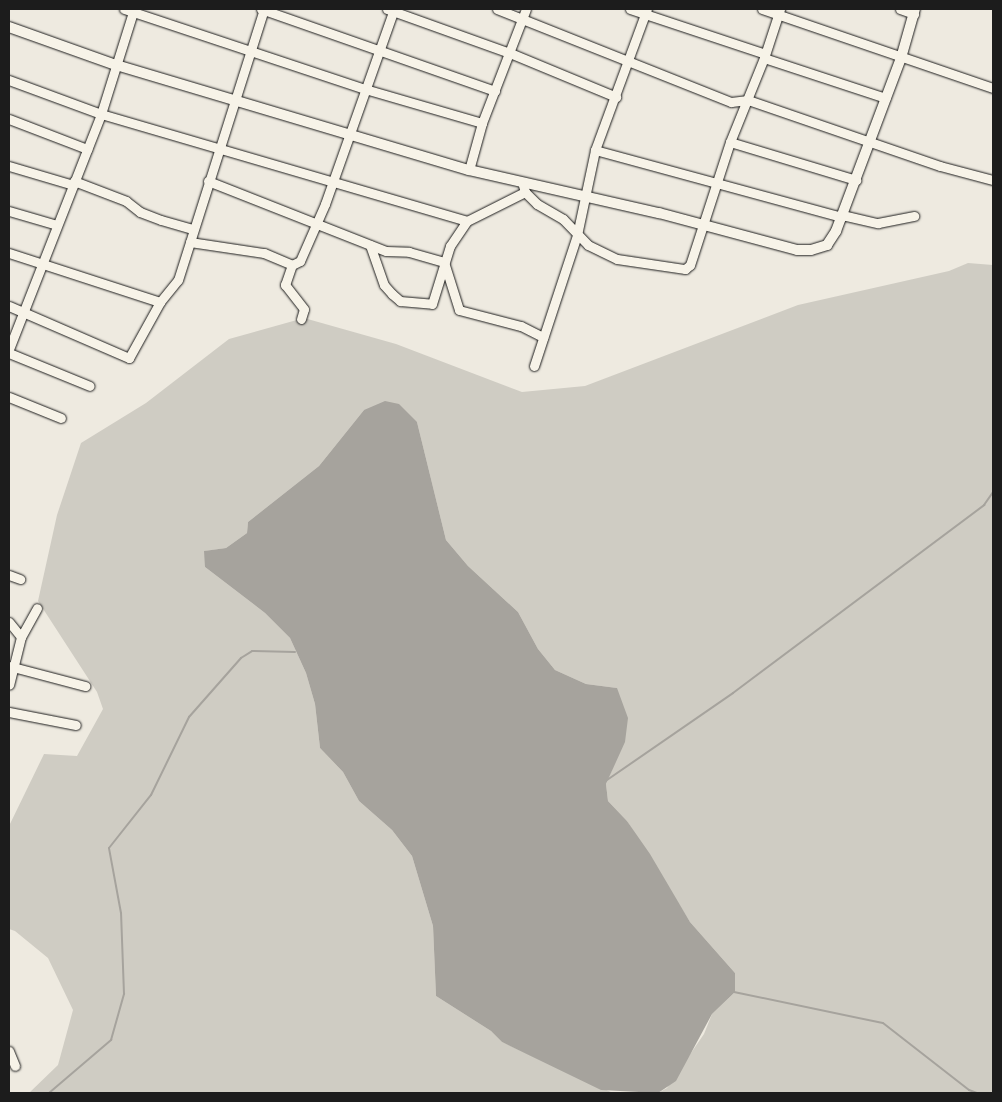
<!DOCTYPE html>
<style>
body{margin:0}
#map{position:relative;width:1002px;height:1102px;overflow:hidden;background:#eeeae0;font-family:Sriracha,sans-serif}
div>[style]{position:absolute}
.green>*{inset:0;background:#cfccc3}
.water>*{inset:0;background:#a6a39d}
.stream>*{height:2px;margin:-1px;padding:0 1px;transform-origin:1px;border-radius:1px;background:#a6a39d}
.roads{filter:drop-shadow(0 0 1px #1c1c1c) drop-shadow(0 0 1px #1c1c1c)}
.minor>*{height:9px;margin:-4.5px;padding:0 4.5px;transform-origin:4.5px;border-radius:4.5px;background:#f7f3e8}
.tertiary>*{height:10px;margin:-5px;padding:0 5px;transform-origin:5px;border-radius:5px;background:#f7f3e8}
span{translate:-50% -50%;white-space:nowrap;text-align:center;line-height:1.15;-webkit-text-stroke:4px #f7f3e8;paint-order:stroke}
.frame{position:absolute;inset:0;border:10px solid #1c1c1c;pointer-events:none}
</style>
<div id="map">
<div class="green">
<div style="clip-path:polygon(968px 263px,993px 265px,993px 1093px,658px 1093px,667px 1088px,704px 1034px,712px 1014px,735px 992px,735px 973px,690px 922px,627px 821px,608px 801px,606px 784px,612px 770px,617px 688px,586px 684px,555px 670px,538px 649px,518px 612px,468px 566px,446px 540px,417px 422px,364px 410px,319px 466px,248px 522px,247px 533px,226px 548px,205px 551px,205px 567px,265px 613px,290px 638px,306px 673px,315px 704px,320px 748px,343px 772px,359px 801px,392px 830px,412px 856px,433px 926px,436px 996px,491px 1031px,502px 1042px,613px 1093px,29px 1093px,58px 1065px,73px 1010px,48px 958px,15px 931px,9px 929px,9px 826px,44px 754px,77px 756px,103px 709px,97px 692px,38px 601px,57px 515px,81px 443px,146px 403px,229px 339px,304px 318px,396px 344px,522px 392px,585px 386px,798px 305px,949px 271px)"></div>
</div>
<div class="water">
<div style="clip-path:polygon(385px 401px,399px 404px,417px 422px,446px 540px,468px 566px,518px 612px,538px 649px,555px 670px,586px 684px,617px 688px,628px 718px,625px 742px,606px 784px,608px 801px,627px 821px,650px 854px,690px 922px,735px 973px,735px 992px,712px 1014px,676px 1081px,658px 1093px,601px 1090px,502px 1042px,491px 1031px,436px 996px,433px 926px,412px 856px,392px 830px,359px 801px,343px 772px,320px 748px,315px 704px,306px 673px,290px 638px,265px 613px,205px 567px,204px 551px,226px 548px,247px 533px,248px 522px,319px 466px,364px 410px)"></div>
</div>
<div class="stream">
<div style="left:607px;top:780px;width:153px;rotate:-34.6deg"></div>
<div style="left:733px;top:693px;width:314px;rotate:-36.8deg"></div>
<div style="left:984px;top:505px;width:16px;rotate:-55deg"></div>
<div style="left:734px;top:992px;width:152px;rotate:11.8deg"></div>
<div style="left:883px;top:1023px;width:109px;rotate:37.9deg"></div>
<div style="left:969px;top:1090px;width:9px;rotate:21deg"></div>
<div style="left:49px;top:1093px;width:82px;rotate:-40.5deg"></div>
<div style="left:111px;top:1040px;width:48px;rotate:-74.2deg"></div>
<div style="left:124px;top:994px;width:81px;rotate:-92.1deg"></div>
<div style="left:121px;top:913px;width:66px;rotate:-100.5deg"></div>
<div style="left:109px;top:848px;width:68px;rotate:-51.6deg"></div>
<div style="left:151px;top:795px;width:87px;rotate:-64deg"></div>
<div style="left:189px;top:717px;width:79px;rotate:-48.6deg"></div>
<div style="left:241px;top:658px;width:13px;rotate:-32deg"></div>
<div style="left:252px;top:651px;width:43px;rotate:1.3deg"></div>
</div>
<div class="roads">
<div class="minor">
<div style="left:124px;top:9px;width:254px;rotate:18.4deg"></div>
<div style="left:365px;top:89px;width:122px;rotate:16.2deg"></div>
<div style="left:261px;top:9px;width:248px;rotate:19.3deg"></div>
<div style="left:387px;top:9px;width:131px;rotate:19.7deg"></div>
<div style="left:510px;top:53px;width:115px;rotate:22.5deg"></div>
<div style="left:497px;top:9px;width:252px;rotate:21.7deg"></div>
<div style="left:731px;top:102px;width:17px;rotate:-7deg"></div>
<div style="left:748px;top:100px;width:203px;rotate:19deg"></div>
<div style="left:940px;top:166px;width:55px;rotate:14.8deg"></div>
<div style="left:630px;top:9px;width:142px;rotate:18.4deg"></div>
<div style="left:762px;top:9px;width:244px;rotate:18.9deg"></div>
<div style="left:900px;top:9px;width:15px;rotate:20deg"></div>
<div style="left:764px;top:58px;width:128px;rotate:18.2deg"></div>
<div style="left:9px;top:80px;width:98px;rotate:20.3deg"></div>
<div style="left:101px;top:114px;width:381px;rotate:16.3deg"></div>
<div style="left:9px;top:119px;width:84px;rotate:21deg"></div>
<div style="left:730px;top:142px;width:132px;rotate:16.8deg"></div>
<div style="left:595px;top:150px;width:256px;rotate:15.2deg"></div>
<div style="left:9px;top:166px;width:67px;rotate:16.5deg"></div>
<div style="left:469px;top:170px;width:49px;rotate:-74.5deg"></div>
<div style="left:482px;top:123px;width:122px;rotate:-68.9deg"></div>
<div style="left:74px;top:181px;width:56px;rotate:21deg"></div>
<div style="left:126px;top:201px;width:18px;rotate:38deg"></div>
<div style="left:140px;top:212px;width:22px;rotate:21deg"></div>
<div style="left:161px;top:220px;width:33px;rotate:16deg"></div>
<div style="left:208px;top:181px;width:191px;rotate:21.5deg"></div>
<div style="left:386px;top:251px;width:23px;rotate:2deg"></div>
<div style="left:409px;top:252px;width:36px;rotate:16deg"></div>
<div style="left:522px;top:182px;width:10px;rotate:73deg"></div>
<div style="left:525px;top:192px;width:17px;rotate:45deg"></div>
<div style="left:537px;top:204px;width:30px;rotate:30deg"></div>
<div style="left:563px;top:219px;width:36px;rotate:46deg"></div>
<div style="left:588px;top:245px;width:32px;rotate:26deg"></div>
<div style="left:617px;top:259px;width:69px;rotate:8.4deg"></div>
<div style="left:685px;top:269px;width:6px;rotate:-39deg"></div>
<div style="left:690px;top:265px;width:129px;rotate:-72deg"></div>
<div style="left:730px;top:142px;width:91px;rotate:-68deg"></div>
<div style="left:764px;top:58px;width:52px;rotate:-71.9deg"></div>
<div style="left:9px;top:211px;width:50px;rotate:16.3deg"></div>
<div style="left:842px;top:215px;width:37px;rotate:13deg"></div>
<div style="left:878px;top:223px;width:37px;rotate:-11deg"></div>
<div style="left:190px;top:242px;width:75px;rotate:8.5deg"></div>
<div style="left:264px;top:253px;width:30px;rotate:23deg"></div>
<div style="left:370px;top:245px;width:42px;rotate:70.7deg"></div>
<div style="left:384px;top:285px;width:12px;rotate:48deg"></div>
<div style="left:392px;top:294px;width:11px;rotate:41deg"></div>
<div style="left:400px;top:301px;width:32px;rotate:5deg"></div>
<div style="left:432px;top:304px;width:61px;rotate:-72.8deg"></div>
<div style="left:450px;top:246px;width:30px;rotate:-56deg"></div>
<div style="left:467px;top:221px;width:65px;rotate:-26.6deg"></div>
<div style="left:9px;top:253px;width:159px;rotate:18deg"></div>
<div style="left:444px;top:262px;width:50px;rotate:72.6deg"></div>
<div style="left:459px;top:310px;width:64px;rotate:14.5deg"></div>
<div style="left:521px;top:326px;width:25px;rotate:27deg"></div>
<div style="left:9px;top:306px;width:131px;rotate:23.4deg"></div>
<div style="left:129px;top:358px;width:64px;rotate:-61deg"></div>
<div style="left:160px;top:302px;width:28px;rotate:-51deg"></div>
<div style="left:178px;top:280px;width:284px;rotate:-72.4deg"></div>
<div style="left:301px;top:319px;width:10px;rotate:-73deg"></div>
<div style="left:304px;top:309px;width:31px;rotate:-128deg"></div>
<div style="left:285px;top:285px;width:21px;rotate:-71deg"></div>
<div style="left:292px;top:265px;width:9px;rotate:-27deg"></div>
<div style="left:300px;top:261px;width:62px;rotate:-66.3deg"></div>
<div style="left:325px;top:204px;width:207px;rotate:-70.5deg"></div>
<div style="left:9px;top:349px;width:252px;rotate:-68.6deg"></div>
<div style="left:101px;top:114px;width:110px;rotate:-72.6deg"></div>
<div style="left:9px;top:353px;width:87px;rotate:22.2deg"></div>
<div style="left:534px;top:366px;width:138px;rotate:-71.8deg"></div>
<div style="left:577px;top:235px;width:87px;rotate:-78deg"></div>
<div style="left:595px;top:150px;width:150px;rotate:-69.8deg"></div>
<div style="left:9px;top:397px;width:56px;rotate:22deg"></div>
<div style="left:9px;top:575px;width:12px;rotate:20deg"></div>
<div style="left:9px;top:622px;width:19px;rotate:51deg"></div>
<div style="left:21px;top:637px;width:49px;rotate:104deg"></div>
<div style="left:21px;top:637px;width:33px;rotate:-61deg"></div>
<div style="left:9px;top:666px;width:79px;rotate:14.7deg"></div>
<div style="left:9px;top:712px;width:68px;rotate:11deg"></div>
<div style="left:9px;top:1051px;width:16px;rotate:68deg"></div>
</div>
<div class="tertiary">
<div style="left:9px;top:27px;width:114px;rotate:19.6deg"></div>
<div style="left:116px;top:65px;width:368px;rotate:16.6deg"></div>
<div style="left:469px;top:170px;width:195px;rotate:12.8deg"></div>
<div style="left:659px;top:213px;width:143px;rotate:15deg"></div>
<div style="left:797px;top:250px;width:14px"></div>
<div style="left:811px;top:250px;width:17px;rotate:-17deg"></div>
<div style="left:827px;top:245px;width:17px;rotate:-57deg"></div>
<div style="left:836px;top:231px;width:185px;rotate:-69.4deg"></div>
<div style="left:901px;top:58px;width:51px;rotate:-74.1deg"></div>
</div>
</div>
<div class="frame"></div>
</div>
